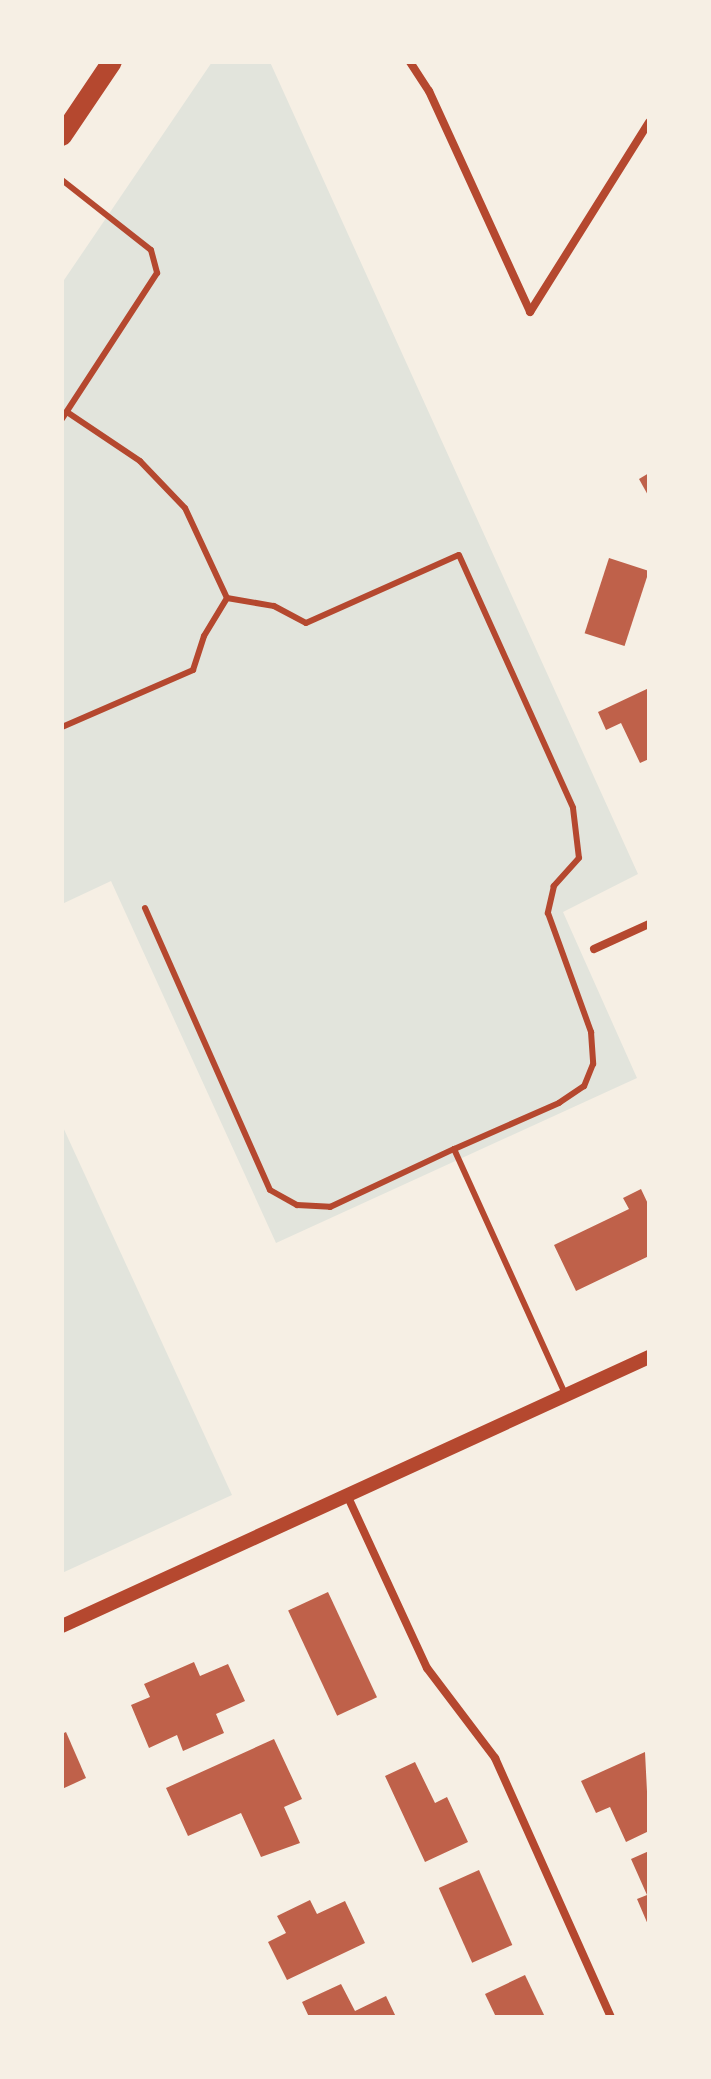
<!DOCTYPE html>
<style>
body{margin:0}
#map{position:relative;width:711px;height:2079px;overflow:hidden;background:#f6efe4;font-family:Jost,sans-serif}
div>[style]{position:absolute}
.green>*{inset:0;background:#e2e4dc}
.building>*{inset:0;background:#bf614a;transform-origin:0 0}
.service>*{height:6px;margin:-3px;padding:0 3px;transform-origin:3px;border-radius:3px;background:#b5482f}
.minor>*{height:8px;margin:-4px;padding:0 4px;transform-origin:4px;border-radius:4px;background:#b5482f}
.tertiary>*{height:14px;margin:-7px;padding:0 7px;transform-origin:7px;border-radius:7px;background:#b5482f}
.primary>*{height:20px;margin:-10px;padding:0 10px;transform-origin:10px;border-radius:10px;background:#b5482f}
span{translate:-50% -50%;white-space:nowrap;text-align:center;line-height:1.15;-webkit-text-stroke:8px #f6efe4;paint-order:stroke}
.frame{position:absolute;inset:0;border:64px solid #f6efe4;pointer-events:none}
</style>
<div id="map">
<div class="green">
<div style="clip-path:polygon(212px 62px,270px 62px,638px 874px,563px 912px,637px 1078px,276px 1243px,111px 881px,62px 904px,62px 283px)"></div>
<div style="clip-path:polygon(62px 1125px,232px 1495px,62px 1573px)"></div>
</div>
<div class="building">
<div style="clip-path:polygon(649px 473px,649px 497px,639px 479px)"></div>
<div style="left:609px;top:558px;width:42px;height:79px;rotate:18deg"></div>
<div style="clip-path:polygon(649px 688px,649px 759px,640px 763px,621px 723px,606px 730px,598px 712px)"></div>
<div style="clip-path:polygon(641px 1189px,649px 1206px,649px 1256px,576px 1291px,554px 1245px,629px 1209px,623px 1198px)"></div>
<div style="left:328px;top:1592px;width:116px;height:44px;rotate:65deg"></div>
<div style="clip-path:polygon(194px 1662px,200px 1676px,228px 1664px,245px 1701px,216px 1714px,224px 1733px,183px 1751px,177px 1735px,149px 1748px,131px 1705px,150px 1697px,144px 1684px)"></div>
<div style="clip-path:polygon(66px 1732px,86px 1778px,62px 1789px,62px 1734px)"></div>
<div style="clip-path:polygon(274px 1739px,302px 1799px,284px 1807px,300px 1843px,261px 1857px,241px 1813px,188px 1836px,166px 1788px)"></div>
<div style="clip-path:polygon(645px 1752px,649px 1831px,626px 1842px,610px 1807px,596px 1813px,581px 1781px)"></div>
<div style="clip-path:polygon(415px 1762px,435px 1803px,447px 1797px,468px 1842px,425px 1862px,385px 1776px)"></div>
<div style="clip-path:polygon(649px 1851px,649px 1927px,637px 1899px,647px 1895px,631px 1859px)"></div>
<div style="left:479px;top:1870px;width:82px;height:44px;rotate:66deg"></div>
<div style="clip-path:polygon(310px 1900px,317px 1914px,345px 1901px,365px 1943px,287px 1980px,268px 1942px,286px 1933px,277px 1916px)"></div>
<div style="clip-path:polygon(525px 1975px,545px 2017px,496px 2017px,485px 1994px)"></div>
<div style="clip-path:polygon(341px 1984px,355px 2011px,386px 1996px,396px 2017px,309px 2017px,302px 2002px)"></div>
</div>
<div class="service">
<div style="left:62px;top:180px;width:113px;rotate:38.2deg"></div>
<div style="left:151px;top:250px;width:24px;rotate:75deg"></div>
<div style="left:157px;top:273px;width:174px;rotate:123.1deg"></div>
<div style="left:227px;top:598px;width:48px;rotate:9.7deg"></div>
<div style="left:274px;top:606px;width:36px;rotate:28deg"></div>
<div style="left:306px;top:623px;width:167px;rotate:-24deg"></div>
<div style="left:459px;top:555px;width:277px;rotate:65.7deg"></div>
<div style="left:573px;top:808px;width:50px;rotate:83.2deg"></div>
<div style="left:579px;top:858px;width:38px;rotate:132deg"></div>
<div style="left:554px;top:886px;width:28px;rotate:103deg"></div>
<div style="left:548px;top:913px;width:127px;rotate:70.1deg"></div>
<div style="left:591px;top:1032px;width:32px;rotate:86deg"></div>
<div style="left:593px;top:1064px;width:24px;rotate:112deg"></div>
<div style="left:584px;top:1086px;width:30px;rotate:146deg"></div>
<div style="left:559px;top:1103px;width:115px;rotate:156.3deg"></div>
<div style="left:454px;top:1149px;width:269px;rotate:65.6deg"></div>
<div style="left:62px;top:727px;width:143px;rotate:-23.5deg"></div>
<div style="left:193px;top:670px;width:36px;rotate:-72deg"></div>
<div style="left:204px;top:636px;width:44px;rotate:-58.8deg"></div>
<div style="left:227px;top:598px;width:99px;rotate:-115deg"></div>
<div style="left:185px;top:508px;width:65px;rotate:-133.8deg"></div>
<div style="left:140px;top:461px;width:88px;rotate:-146.1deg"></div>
<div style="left:145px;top:908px;width:308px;rotate:66.1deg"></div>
<div style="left:270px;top:1190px;width:31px;rotate:29deg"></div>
<div style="left:297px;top:1205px;width:33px;rotate:3deg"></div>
<div style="left:330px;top:1207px;width:137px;rotate:-25.1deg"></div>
</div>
<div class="minor">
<div style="left:410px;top:62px;width:35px;rotate:57deg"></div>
<div style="left:429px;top:91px;width:243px;rotate:65.4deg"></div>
<div style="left:530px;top:312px;width:224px;rotate:-57.9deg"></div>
<div style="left:594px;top:949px;width:60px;rotate:-24.4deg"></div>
<div style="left:347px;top:1495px;width:191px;rotate:65.2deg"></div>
<div style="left:427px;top:1668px;width:113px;rotate:52.9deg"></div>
<div style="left:495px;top:1758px;width:284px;rotate:65.9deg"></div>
</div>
<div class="tertiary">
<div style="left:62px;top:1626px;width:646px;rotate:-24.62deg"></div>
</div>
<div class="primary">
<div style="left:62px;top:136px;width:89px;rotate:-56deg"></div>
</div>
<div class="frame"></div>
</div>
